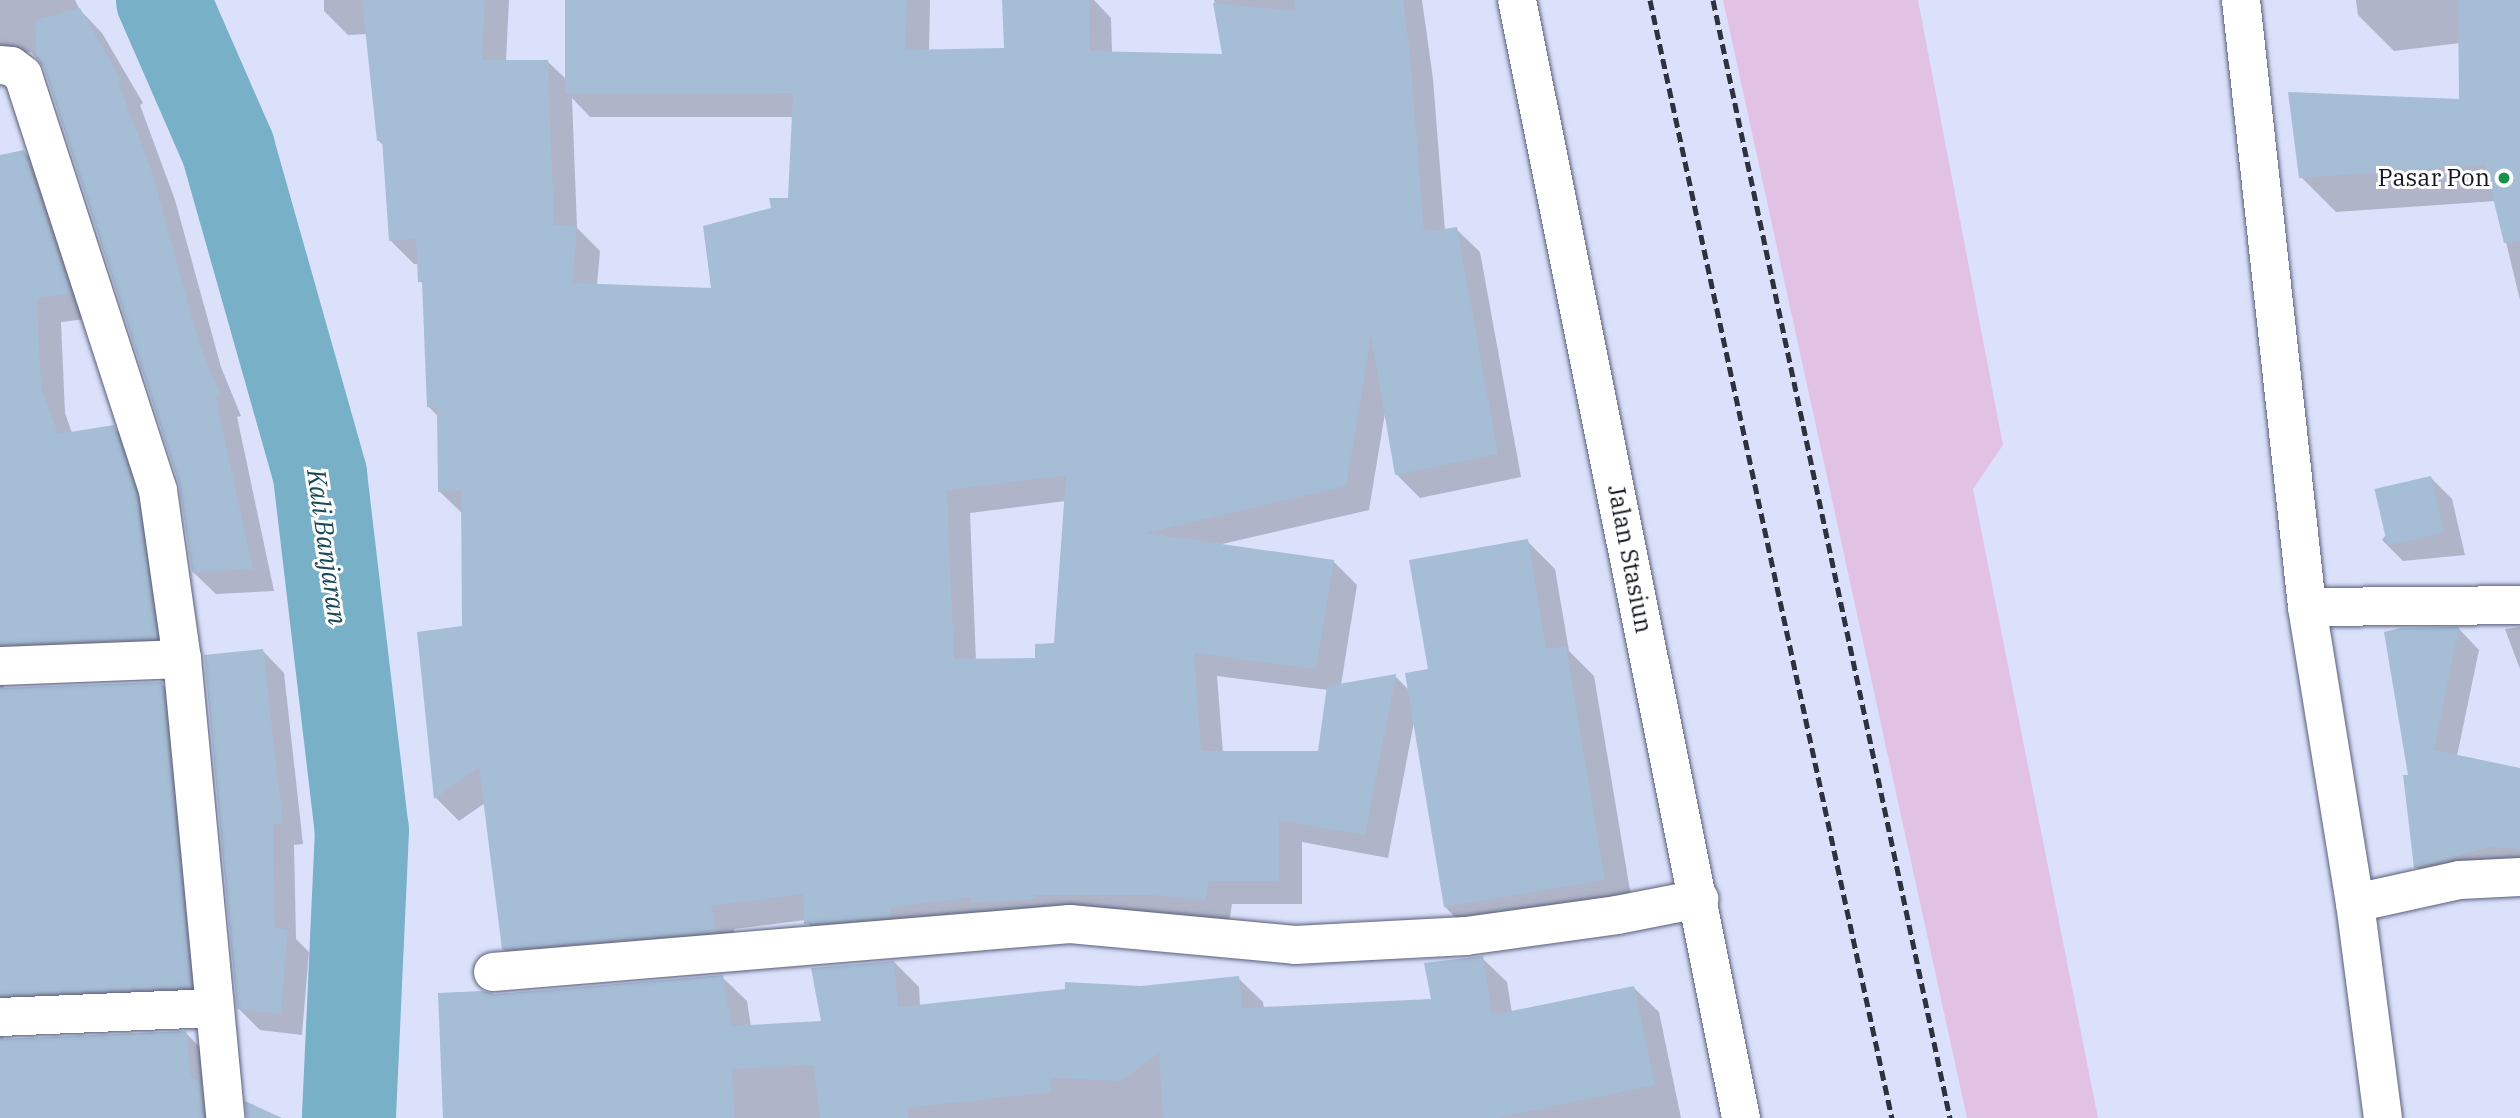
<!DOCTYPE html>
<style>
body{margin:0}
#map{position:relative;width:2520px;height:1118px;overflow:hidden;background:#dbe1fb;font-family:"IBM Plex Serif",serif}
div>[style]{position:absolute}
.green>*{inset:0;background:#e1c2e4}
.shadow>*{inset:0;background:#0003}
.river>*{height:94px;margin:-47px;padding:0 47px;transform-origin:47px;border-radius:47px;background:#77b0c7}
.building>*{inset:0;background:#a6bdd6;transform-origin:0 0}
.roads{filter:drop-shadow(0 0 2px #585f7a) drop-shadow(0 0 2px #585f7a)}
.street>*{height:38px;margin:-19px;padding:0 19px;transform-origin:19px;border-radius:19px;background:#fff}
.secondary>*{height:38px;margin:-19px;padding:0 19px;transform-origin:19px;border-radius:19px;background:#fff}
.rail>*{height:5px;margin-top:-2.5px;transform-origin:0;background:repeating-linear-gradient(90deg,#2e313e 0 10px,transparent 0 15px)}
.dots>*{width:19px;height:19px;translate:-50% -50%;box-sizing:border-box;border:4px solid #fff;border-radius:50%}
span{translate:-50% -50%;white-space:nowrap;text-align:center;line-height:1.15;-webkit-text-stroke:6px #fff;paint-order:stroke}
.poi-label{font-size:24px;color:#141722}
.right{translate:-100% -50%;text-align:right}
.street-label{font-size:24px;color:#141722}
.water-label{font-size:26px;color:#184859;font-style:italic}
</style>
<div id="map">
<div class="green">
<div style="clip-path:polygon(1723px 0,1918px 0,2003px 445px,1973px 489px,2098px 1118px,1967px 1118px)"></div>
</div>
<div class="shadow">
<div style="clip-path:polygon(0 0,75px 0,80px 10px,102px 33px,143px 103px,140px 105px,175px 200px,221px 367px,241px 416px,237px 417px,274px 591px,216px 594px,193px 572px,181px 484px,45px 67px,31px 52px,0 55px)"></div>
<div style="clip-path:polygon(evenodd,324px 0,509px 0,506px 61px,547px 61px,567px 80px,567px 0,930px 0,929px 51px,1006px 50px,1004px 0,1094px 0,1111px 18px,1112px 53px,1224px 56px,1214px 0,1422px 0,1433px 79px,1445px 231px,1456px 229px,1480px 252px,1521px 477px,1420px 498px,1396px 474px,1385px 413px,1369px 510px,1218px 545px,1333px 561px,1357px 585px,1341px 685px,1395px 676px,1410px 691px,1430px 670px,1527px 541px,1555px 569px,1569px 651px,1594px 676px,1633px 908px,1473px 935px,1445px 907px,1414px 722px,1388px 858px,1302px 842px,1302px 904px,1232px 904px,1229px 923px,829px 947px,805px 920px,734px 929px,738px 955px,527px 972px,503px 949px,485px 803px,459px 821px,436px 798px,464px 628px,463px 514px,439px 491px,438px 416px,428px 406px,424px 285px,420px 281px,419px 264px,414px 264px,391px 241px,384px 146px,378px 140px,368px 34px,348px 35px,324px 11px,324px 0,572px 98px,590px 117px,794px 117px,790px 199px,773px 209px,714px 290px,597px 285px,600px 251px,577px 228px,572px 98px,324px 0,1066px 501px,1055px 644px,1037px 659px,976px 661px,970px 513px,1066px 501px,324px 0,1217px 676px,1328px 690px,1320px 752px,1223px 753px,1217px 676px)"></div>
<div style="clip-path:polygon(2356px 0,2520px 0,2520px 300px,2496px 201px,2336px 212px,2301px 177px,2461px 101px,2460px 43px,2394px 51px,2358px 15px)"></div>
<div style="clip-path:polygon(24px 152px,49px 177px,94px 318px,61px 322px,65px 413px,72px 433px,113px 427px,138px 452px,181px 662px,5px 680px,3px 690px,161px 683px,186px 708px,215px 1011px,5px 1031px,3px 1040px,186px 1033px,210px 1058px,225px 1118px,0 1118px,0 157px)"></div>
<div style="clip-path:polygon(2431px 478px,2452px 499px,2465px 555px,2403px 561px,2382px 540px)"></div>
<div style="clip-path:polygon(2520px 627px,2520px 669px,2505px 629px)"></div>
<div style="clip-path:polygon(2459px 629px,2479px 650px,2457px 756px,2520px 770px,2520px 868px,2437px 887px,2416px 867px,2401px 630px)"></div>
<div style="clip-path:polygon(263px 651px,284px 673px,303px 844px,294px 845px,296px 939px,309px 952px,302px 1035px,260px 1030px,238px 1008px)"></div>
<div style="clip-path:polygon(1482px 958px,1507px 982px,1512px 1013px,1634px 988px,1659px 1012px,1681px 1118px,445px 1118px,495px 996px,722px 977px,747px 1001px,751px 1027px,823px 1023px,894px 962px,919px 987px,920px 1006px,1238px 978px,1263px 1002px,1264px 1008px,1433px 1001px)"></div>
</div>
<div class="river">
<div style="left:163px;top:0;width:163px;rotate:66.4deg"></div>
<div style="left:228px;top:149px;width:339px;rotate:74.2deg"></div>
<div style="left:320px;top:475px;width:357px;rotate:83.3deg"></div>
<div style="left:362px;top:830px;width:288px;rotate:92.6deg"></div>
</div>
<div class="building">
<div style="clip-path:polygon(evenodd,362px 0,485px 0,482px 60px,548px 60px,554px 225px,577px 226px,573px 283px,711px 288px,703px 226px,771px 208px,769px 198px,788px 198px,793px 93px,565px 94px,565px 0,907px 0,905px 50px,1004px 48px,1002px 0,1089px 0,1090px 51px,1222px 54px,1213px 3px,1295px 11px,1294px 0,1403px 0,1410px 54px,1424px 232px,1457px 227px,1498px 454px,1395px 475px,1371px 336px,1346px 486px,1145px 533px,1334px 560px,1316px 669px,1194px 653px,1201px 751px,1318px 751px,1327px 686px,1396px 674px,1365px 835px,1279px 820px,1279px 881px,1209px 881px,1206px 900px,1150px 895px,1035px 895px,1035px 899px,971px 903px,971px 897px,890px 908px,891px 917px,804px 924px,803px 894px,711px 906px,716px 932px,502px 949px,479px 767px,434px 799px,417px 632px,462px 626px,461px 490px,438px 492px,437px 408px,427px 407px,422px 282px,418px 282px,416px 239px,389px 241px,382px 139px,377px 141px,362px 0,1066px 475px,1054px 643px,1035px 644px,1035px 658px,954px 659px,947px 490px,1066px 475px)"></div>
<div style="clip-path:polygon(2458px 0,2520px 0,2520px 241px,2504px 243px,2485px 165px,2299px 178px,2288px 92px,2459px 99px)"></div>
<div style="clip-path:polygon(80px 8px,122px 81px,118px 82px,153px 175px,199px 343px,220px 394px,215px 395px,253px 569px,192px 572px,179px 484px,44px 68px,36px 57px,35px 20px)"></div>
<div style="clip-path:polygon(24px 150px,71px 294px,37px 298px,41px 387px,58px 434px,114px 425px,137px 496px,157px 638px,0 644px,0 155px)"></div>
<div style="left:2431px;top:476px;width:58px;height:58px;rotate:77deg"></div>
<div style="clip-path:polygon(1528px 539px,1546px 649px,1566px 646px,1605px 880px,1444px 907px,1405px 673px,1428px 669px,1409px 560px)"></div>
<div style="clip-path:polygon(2459px 627px,2434px 750px,2520px 768px,2520px 849px,2489px 847px,2414px 868px,2403px 775px,2408px 775px,2384px 632px,2401px 628px)"></div>
<div style="clip-path:polygon(263px 649px,283px 823px,273px 824px,275px 928px,288px 929px,281px 1014px,237px 1009px,204px 655px)"></div>
<div style="clip-path:polygon(162px 682px,191px 987px,0 995px,0 688px)"></div>
<div style="clip-path:polygon(1483px 956px,1492px 1015px,1634px 986px,1655px 1085px,1496px 1118px,1163px 1118px,1159px 1053px,1121px 1081px,1050px 1078px,1051px 1092px,907px 1108px,909px 1118px,820px 1118px,813px 1065px,732px 1069px,735px 1118px,443px 1118px,438px 993px,482px 991px,495px 994px,723px 975px,731px 1026px,821px 1021px,811px 968px,894px 961px,898px 1007px,1065px 989px,1065px 982px,1141px 986px,1239px 976px,1242px 1008px,1431px 999px,1424px 963px)"></div>
<div style="clip-path:polygon(186px 1031px,191px 1077px,200px 1081px,203px 1118px,0 1118px,0 1039px)"></div>
<div style="clip-path:polygon(245px 1101px,282px 1118px,247px 1118px)"></div>
</div>
<div class="roads">
<div class="street">
<div style="left:2241px;top:0;width:611px;rotate:83.79deg"></div>
<div style="left:2307px;top:607px;width:300px;rotate:80.8deg"></div>
<div style="left:2355px;top:903px;width:217px;rotate:82.6deg"></div>
<div style="left:0;top:65px;width:11px;rotate:5deg"></div>
<div style="left:11px;top:66px;width:15px;rotate:37deg"></div>
<div style="left:23px;top:75px;width:437px;rotate:72deg"></div>
<div style="left:158px;top:491px;width:170px;rotate:81.9deg"></div>
<div style="left:182px;top:659px;width:461px;rotate:84.6deg"></div>
<div style="left:2307px;top:607px;width:213px;rotate:-0.5deg"></div>
<div style="left:0;top:666px;width:182px;rotate:-2.2deg"></div>
<div style="left:2355px;top:903px;width:107px;rotate:-12.4deg"></div>
<div style="left:2460px;top:880px;width:60px;rotate:-2.9deg"></div>
<div style="left:493px;top:972px;width:579px;rotate:-4.76deg"></div>
<div style="left:1070px;top:924px;width:226px;rotate:5.3deg"></div>
<div style="left:1295px;top:945px;width:171px;rotate:-3deg"></div>
<div style="left:1466px;top:936px;width:152px;rotate:-7.9deg"></div>
<div style="left:1617px;top:915px;width:84px;rotate:-11deg"></div>
<div style="left:0;top:1017px;width:212px;rotate:-2.4deg"></div>
</div>
<div class="secondary">
<div style="left:1517px;top:0;width:1140px;rotate:78.67deg"></div>
</div>
</div>
<div class="rail">
<div style="left:1650px;top:0;width:1144px;rotate:77.79deg"></div>
<div style="left:1713px;top:0;width:1143px;rotate:78.03deg"></div>
</div>
<div class="dots">
<div style="left:2504px;top:178px;background:#19904b"></div>
</div>
<div class="poi-label">
<span class="right" style="left:2490px;top:178px">Pasar Pon</span>
</div>
<div class="street-label">
<span style="left:1630px;top:559px;rotate:79deg">Jalan Stasiun</span>
</div>
<div class="water-label">
<span style="left:327px;top:547px;rotate:82deg">Kali Banjaran</span>
</div>
</div>
